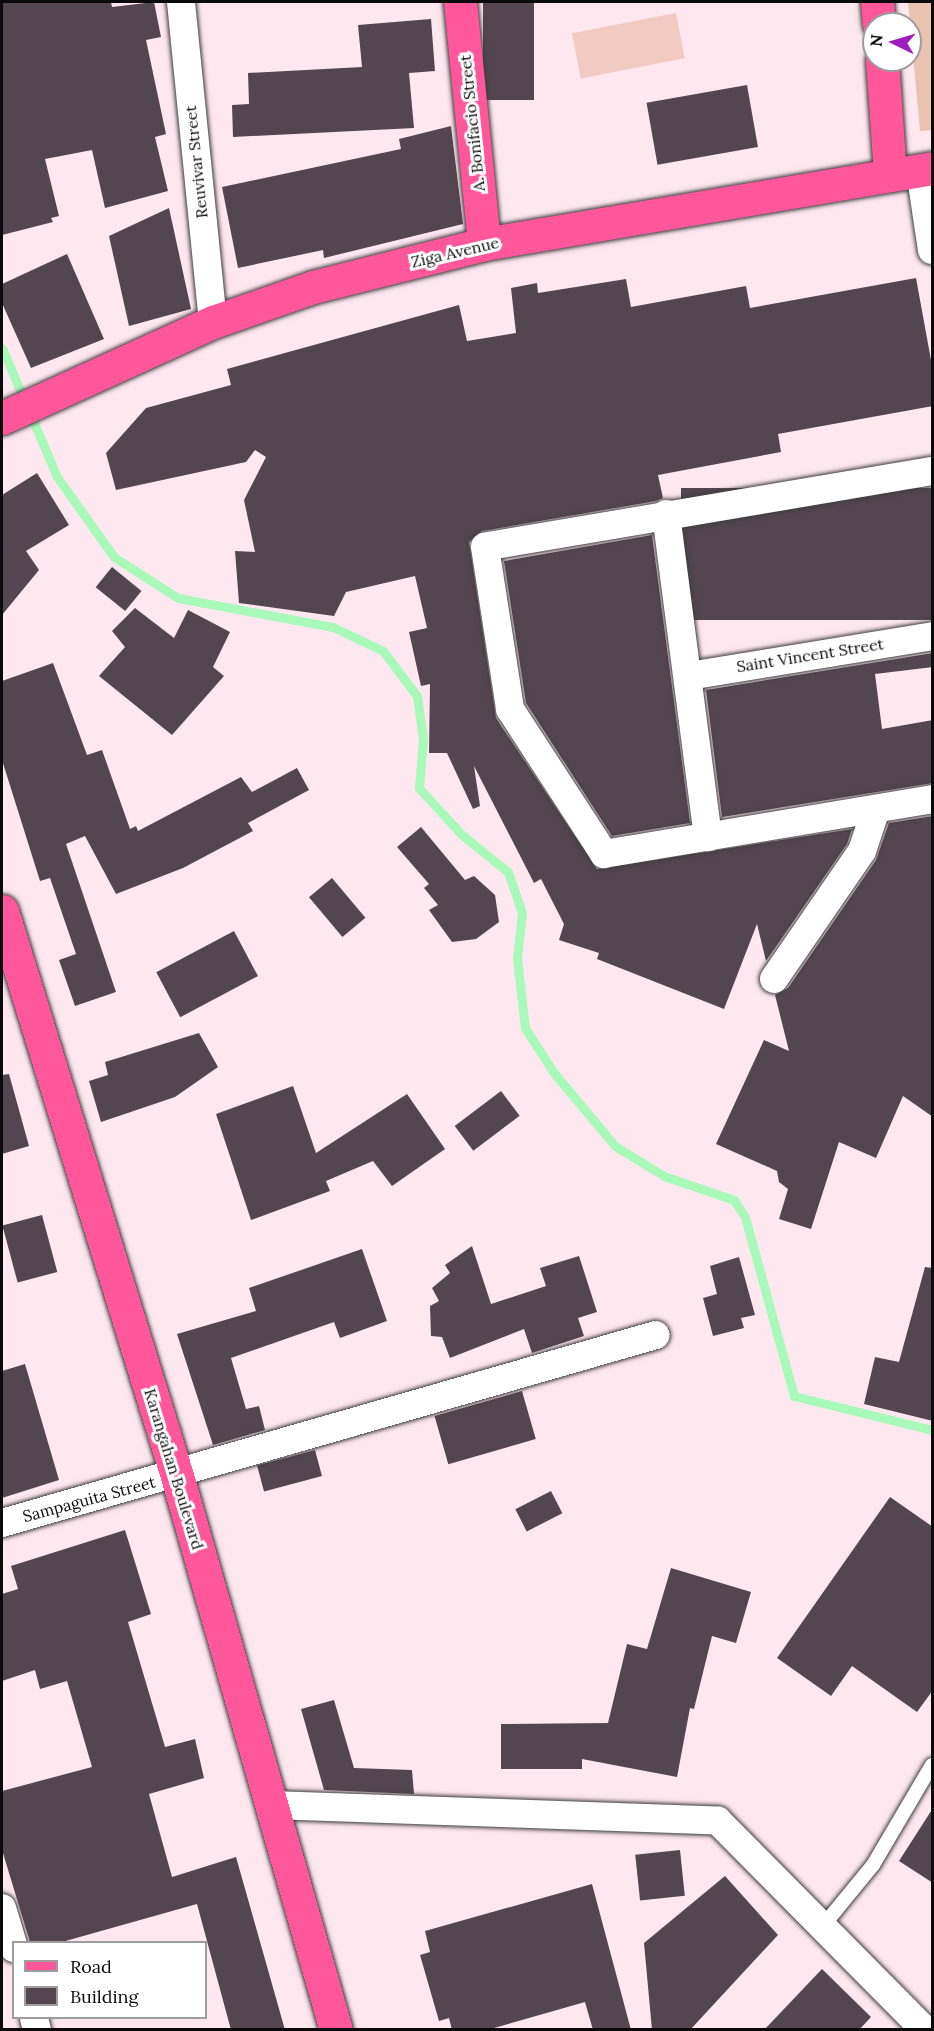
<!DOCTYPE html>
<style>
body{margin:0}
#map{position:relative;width:934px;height:2031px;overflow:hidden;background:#ffe7ef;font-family:Lora,serif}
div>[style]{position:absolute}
.green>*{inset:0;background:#eac3b0}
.pitch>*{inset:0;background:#f1cbc2;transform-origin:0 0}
.stream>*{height:9px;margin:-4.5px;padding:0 4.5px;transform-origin:4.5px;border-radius:4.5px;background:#a9f9bb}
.building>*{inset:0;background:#534650;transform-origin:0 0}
.roads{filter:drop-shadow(0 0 2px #3d3d3d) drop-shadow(0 0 2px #3d3d3d)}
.service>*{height:14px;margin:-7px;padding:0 7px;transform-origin:7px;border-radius:7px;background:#fff}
.minor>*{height:28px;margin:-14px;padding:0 14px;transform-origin:14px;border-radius:14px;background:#fff}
.primary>*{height:33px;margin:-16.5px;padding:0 16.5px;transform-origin:16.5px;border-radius:16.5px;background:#ff5799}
span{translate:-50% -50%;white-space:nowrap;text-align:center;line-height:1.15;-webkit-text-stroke:6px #fff;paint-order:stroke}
.street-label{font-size:16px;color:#0a0a0a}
.frame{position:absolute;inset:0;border:3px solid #0a0a0a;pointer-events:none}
.legend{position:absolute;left:12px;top:1941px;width:195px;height:78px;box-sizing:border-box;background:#fff;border:2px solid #9d9d9d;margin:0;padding:8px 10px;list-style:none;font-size:18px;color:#0a0a0a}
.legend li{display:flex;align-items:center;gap:12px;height:30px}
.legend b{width:30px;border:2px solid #9d9d9d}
.north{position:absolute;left:862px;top:12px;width:60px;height:60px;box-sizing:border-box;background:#fff;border:2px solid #9d9d9d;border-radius:50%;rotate:275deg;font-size:16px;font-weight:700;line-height:24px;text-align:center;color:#0a0a0a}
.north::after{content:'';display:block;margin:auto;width:21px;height:27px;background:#9f1dbf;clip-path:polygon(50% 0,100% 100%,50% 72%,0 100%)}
</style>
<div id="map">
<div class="green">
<div style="clip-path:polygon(908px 2px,932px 2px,932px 130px,920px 131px)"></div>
</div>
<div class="pitch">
<div style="left:676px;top:13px;width:46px;height:106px;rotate:79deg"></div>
</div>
<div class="stream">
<div style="left:2px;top:348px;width:140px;rotate:66.9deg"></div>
<div style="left:57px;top:477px;width:98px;rotate:54.5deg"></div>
<div style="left:114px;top:557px;width:76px;rotate:32.6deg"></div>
<div style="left:178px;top:598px;width:158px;rotate:10.6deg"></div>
<div style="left:333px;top:627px;width:55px;rotate:25.6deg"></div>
<div style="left:383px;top:651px;width:56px;rotate:52.9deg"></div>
<div style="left:417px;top:696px;width:44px;rotate:82.2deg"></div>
<div style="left:423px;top:740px;width:48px;rotate:94.8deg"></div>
<div style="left:419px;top:788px;width:62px;rotate:47.6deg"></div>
<div style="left:461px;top:834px;width:60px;rotate:39deg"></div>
<div style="left:508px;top:872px;width:43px;rotate:71.1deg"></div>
<div style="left:522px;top:913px;width:45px;rotate:96.3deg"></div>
<div style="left:517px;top:958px;width:70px;rotate:83.5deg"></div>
<div style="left:525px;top:1028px;width:54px;rotate:57.2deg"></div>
<div style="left:554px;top:1073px;width:95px;rotate:50.1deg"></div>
<div style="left:615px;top:1146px;width:57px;rotate:31.5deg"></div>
<div style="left:664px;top:1176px;width:74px;rotate:18.9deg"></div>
<div style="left:734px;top:1200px;width:20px;rotate:57deg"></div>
<div style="left:745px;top:1217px;width:186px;rotate:74.7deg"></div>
<div style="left:794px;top:1396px;width:142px;rotate:13.8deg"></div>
</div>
<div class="building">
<div style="clip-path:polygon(2px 2px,111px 2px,112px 7px,154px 2px,161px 37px,146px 40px,166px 134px,155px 137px,168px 191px,105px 208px,92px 150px,45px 159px,59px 216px,51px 218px,53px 222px,2px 235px)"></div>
<div style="left:483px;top:2px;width:51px;height:98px"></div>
<div style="clip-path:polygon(431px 19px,435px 71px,409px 73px,414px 128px,233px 137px,232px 105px,249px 104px,248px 73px,362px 67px,358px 25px)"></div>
<div style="left:747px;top:85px;width:63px;height:102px;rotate:80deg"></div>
<div style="clip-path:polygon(451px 126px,463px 224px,324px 258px,323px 250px,238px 268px,222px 187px,401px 149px,399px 139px)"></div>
<div style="clip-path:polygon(169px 208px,191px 309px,129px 326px,109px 236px)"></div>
<div style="clip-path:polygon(67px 254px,104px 339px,31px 368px,2px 303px,2px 284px)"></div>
<div style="clip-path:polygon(916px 278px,933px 371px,933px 406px,778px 434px,781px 452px,658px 475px,663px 498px,656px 501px,482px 531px,469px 542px,496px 718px,597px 869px,852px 829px,847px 844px,766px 961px,757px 924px,724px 1009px,597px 959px,599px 953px,559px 940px,564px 924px,541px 879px,534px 883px,474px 766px,480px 806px,473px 809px,447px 753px,429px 753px,430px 684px,421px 686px,409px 632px,427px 628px,415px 576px,346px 592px,334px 616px,239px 603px,235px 551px,255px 552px,244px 500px,266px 457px,255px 450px,246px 462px,116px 490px,106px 453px,146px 408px,231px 385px,227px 369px,459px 305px,467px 341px,516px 333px,511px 288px,537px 283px,538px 293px,626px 279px,631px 307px,746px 286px,750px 308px)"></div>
<div style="clip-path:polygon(37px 473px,69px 525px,26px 551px,39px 570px,2px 615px,2px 495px)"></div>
<div style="left:933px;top:488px;width:132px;height:252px;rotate:90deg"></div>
<div style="clip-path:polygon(652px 535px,690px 823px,612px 836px,526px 703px,504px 561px)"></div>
<div style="left:112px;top:567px;width:38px;height:26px;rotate:39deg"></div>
<div style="clip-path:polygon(135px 608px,174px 638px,188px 610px,230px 632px,213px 667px,224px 676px,172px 735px,99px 676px,125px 647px,112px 631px)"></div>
<div style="clip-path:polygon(933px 653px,933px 667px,875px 674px,882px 729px,933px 720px,933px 783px,722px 817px,706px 690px)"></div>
<div style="clip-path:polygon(53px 663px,87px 755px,102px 750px,130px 829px,136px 826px,138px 831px,241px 777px,252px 792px,297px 768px,309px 790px,248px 823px,253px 831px,183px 868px,116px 894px,85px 836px,66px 844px,116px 992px,75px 1006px,59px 960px,76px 954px,50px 878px,40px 881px,2px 760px,2px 681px)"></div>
<div style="clip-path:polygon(933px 816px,933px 1117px,903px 1096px,876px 1158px,839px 1142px,811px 1229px,779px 1219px,788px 1189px,779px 1182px,777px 1171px,716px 1144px,764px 1040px,789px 1051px,775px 995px,788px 988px,876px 860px,889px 823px)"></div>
<div style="clip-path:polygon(421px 827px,465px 880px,474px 876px,495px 895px,499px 922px,476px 939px,452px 942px,429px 910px,438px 905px,424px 888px,429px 884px,397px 847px)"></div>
<div style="left:332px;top:878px;width:52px;height:30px;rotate:50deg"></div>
<div style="left:234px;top:931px;width:51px;height:88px;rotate:62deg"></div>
<div style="clip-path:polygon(199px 1033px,218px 1067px,175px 1097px,101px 1122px,89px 1081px,108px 1075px,105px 1062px)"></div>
<div style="clip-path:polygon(9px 1074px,29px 1146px,2px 1154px,2px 1075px)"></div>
<div style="clip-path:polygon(293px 1086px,316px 1153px,407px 1094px,445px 1149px,392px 1186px,373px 1161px,326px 1181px,330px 1191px,251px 1220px,216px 1114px)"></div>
<div style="left:501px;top:1091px;width:31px;height:58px;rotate:53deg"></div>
<div style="left:42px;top:1215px;width:59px;height:41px;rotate:75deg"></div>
<div style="clip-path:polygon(472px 1246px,491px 1304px,546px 1286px,540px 1268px,579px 1256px,597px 1312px,578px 1318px,584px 1336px,532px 1353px,524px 1329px,450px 1358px,442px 1337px,431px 1336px,430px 1306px,439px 1301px,432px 1288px,450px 1273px,445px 1265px)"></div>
<div style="clip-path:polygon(362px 1249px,387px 1321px,340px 1338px,334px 1322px,231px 1358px,246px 1409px,259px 1406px,265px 1430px,213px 1445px,177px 1334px,256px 1311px,249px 1288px)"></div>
<div style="clip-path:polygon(739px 1257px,755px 1315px,741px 1318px,744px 1328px,713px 1336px,703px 1298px,717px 1294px,710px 1266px)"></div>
<div style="clip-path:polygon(925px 1267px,933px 1268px,933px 1421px,864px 1404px,875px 1357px,899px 1362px)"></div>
<div style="clip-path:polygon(25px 1364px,59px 1480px,2px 1498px,2px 1371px)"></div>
<div style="left:522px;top:1391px;width:50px;height:91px;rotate:74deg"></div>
<div style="left:315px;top:1450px;width:27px;height:60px;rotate:75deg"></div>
<div style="left:551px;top:1491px;width:25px;height:40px;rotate:63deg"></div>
<div style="clip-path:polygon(890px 1497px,933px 1527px,933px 1690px,917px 1712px,852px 1666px,831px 1696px,777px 1658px)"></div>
<div style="clip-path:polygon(125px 1530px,151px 1614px,128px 1622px,165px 1747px,195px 1739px,204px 1778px,149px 1794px,172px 1877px,236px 1857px,285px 2030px,231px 2030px,197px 1904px,62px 1942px,30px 1942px,2px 1850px,2px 1791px,92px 1767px,67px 1681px,40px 1689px,35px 1670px,2px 1681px,2px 1594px,18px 1589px,11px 1566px)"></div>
<div style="clip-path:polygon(671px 1568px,751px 1592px,736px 1643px,712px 1636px,694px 1709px,690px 1708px,677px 1777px,582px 1759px,582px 1769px,501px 1769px,501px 1724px,608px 1723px,627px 1644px,647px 1649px)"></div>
<div style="clip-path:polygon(334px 1700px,354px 1768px,412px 1770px,414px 1794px,324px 1790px,301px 1709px)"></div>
<div style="clip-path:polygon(933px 1808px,933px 1883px,899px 1861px)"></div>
<div style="left:680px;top:1850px;width:46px;height:45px;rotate:84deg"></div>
<div style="clip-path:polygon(725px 1876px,778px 1935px,690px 2030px,652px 2030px,644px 1943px)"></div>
<div style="clip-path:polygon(592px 1884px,631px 2030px,593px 2030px,585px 2002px,487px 2030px,452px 2030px,449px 2018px,439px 2021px,420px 1955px,430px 1952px,425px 1931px)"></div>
<div style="clip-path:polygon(822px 1969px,871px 2017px,859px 2030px,764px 2030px)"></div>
</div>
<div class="roads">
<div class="service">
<div style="left:823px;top:1926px;width:79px;rotate:-50.7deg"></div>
<div style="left:873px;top:1865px;width:116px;rotate:-59.5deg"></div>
</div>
<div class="minor">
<div style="left:181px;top:2px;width:322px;rotate:84.3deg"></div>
<div style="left:920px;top:170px;width:81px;rotate:81.5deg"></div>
<div style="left:932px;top:471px;width:453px;rotate:170.4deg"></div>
<div style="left:485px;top:547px;width:164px;rotate:81.2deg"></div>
<div style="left:510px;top:709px;width:173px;rotate:57deg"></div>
<div style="left:604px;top:854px;width:333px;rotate:-9.5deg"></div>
<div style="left:666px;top:514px;width:326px;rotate:82.6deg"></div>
<div style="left:689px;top:676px;width:246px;rotate:-9.3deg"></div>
<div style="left:774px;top:979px;width:155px;rotate:-55.5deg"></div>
<div style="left:862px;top:851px;width:44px;rotate:-71.6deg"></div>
<div style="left:2px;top:1523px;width:680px;rotate:-16.04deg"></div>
<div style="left:271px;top:1805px;width:447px;rotate:2deg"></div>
<div style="left:718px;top:1821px;width:294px;rotate:45.3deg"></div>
<div style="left:2px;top:1908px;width:42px;rotate:73.3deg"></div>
<div style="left:34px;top:2018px;width:12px;rotate:76deg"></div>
</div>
<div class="primary">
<div style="left:460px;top:2px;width:243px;rotate:84.3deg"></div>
<div style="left:877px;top:2px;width:22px;rotate:85deg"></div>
<div style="left:882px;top:60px;width:115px;rotate:86deg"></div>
<div style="left:2px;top:418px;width:232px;rotate:-24.5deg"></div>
<div style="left:213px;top:322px;width:106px;rotate:-19.3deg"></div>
<div style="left:313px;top:287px;width:176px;rotate:-14.1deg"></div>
<div style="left:484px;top:244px;width:454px;rotate:-9.6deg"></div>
<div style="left:2px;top:911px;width:591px;rotate:72.79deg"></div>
<div style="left:177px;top:1476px;width:576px;rotate:73.99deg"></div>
</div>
</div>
<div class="street-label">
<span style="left:472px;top:123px;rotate:-96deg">A. Bonifacio Street</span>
<span style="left:196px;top:162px;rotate:-96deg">Reuvivar Street</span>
<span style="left:455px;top:252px;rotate:-13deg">Ziga Avenue</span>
<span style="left:810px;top:655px;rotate:-9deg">Saint Vincent Street</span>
<span style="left:174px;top:1469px;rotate:73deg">Karangahan Boulevard</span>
<span style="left:89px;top:1499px;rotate:-15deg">Sampaguita Street</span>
</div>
<div class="frame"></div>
<ul class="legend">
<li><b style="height:8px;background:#ff5799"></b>Road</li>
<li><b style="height:16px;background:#534650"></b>Building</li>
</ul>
<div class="north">N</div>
</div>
